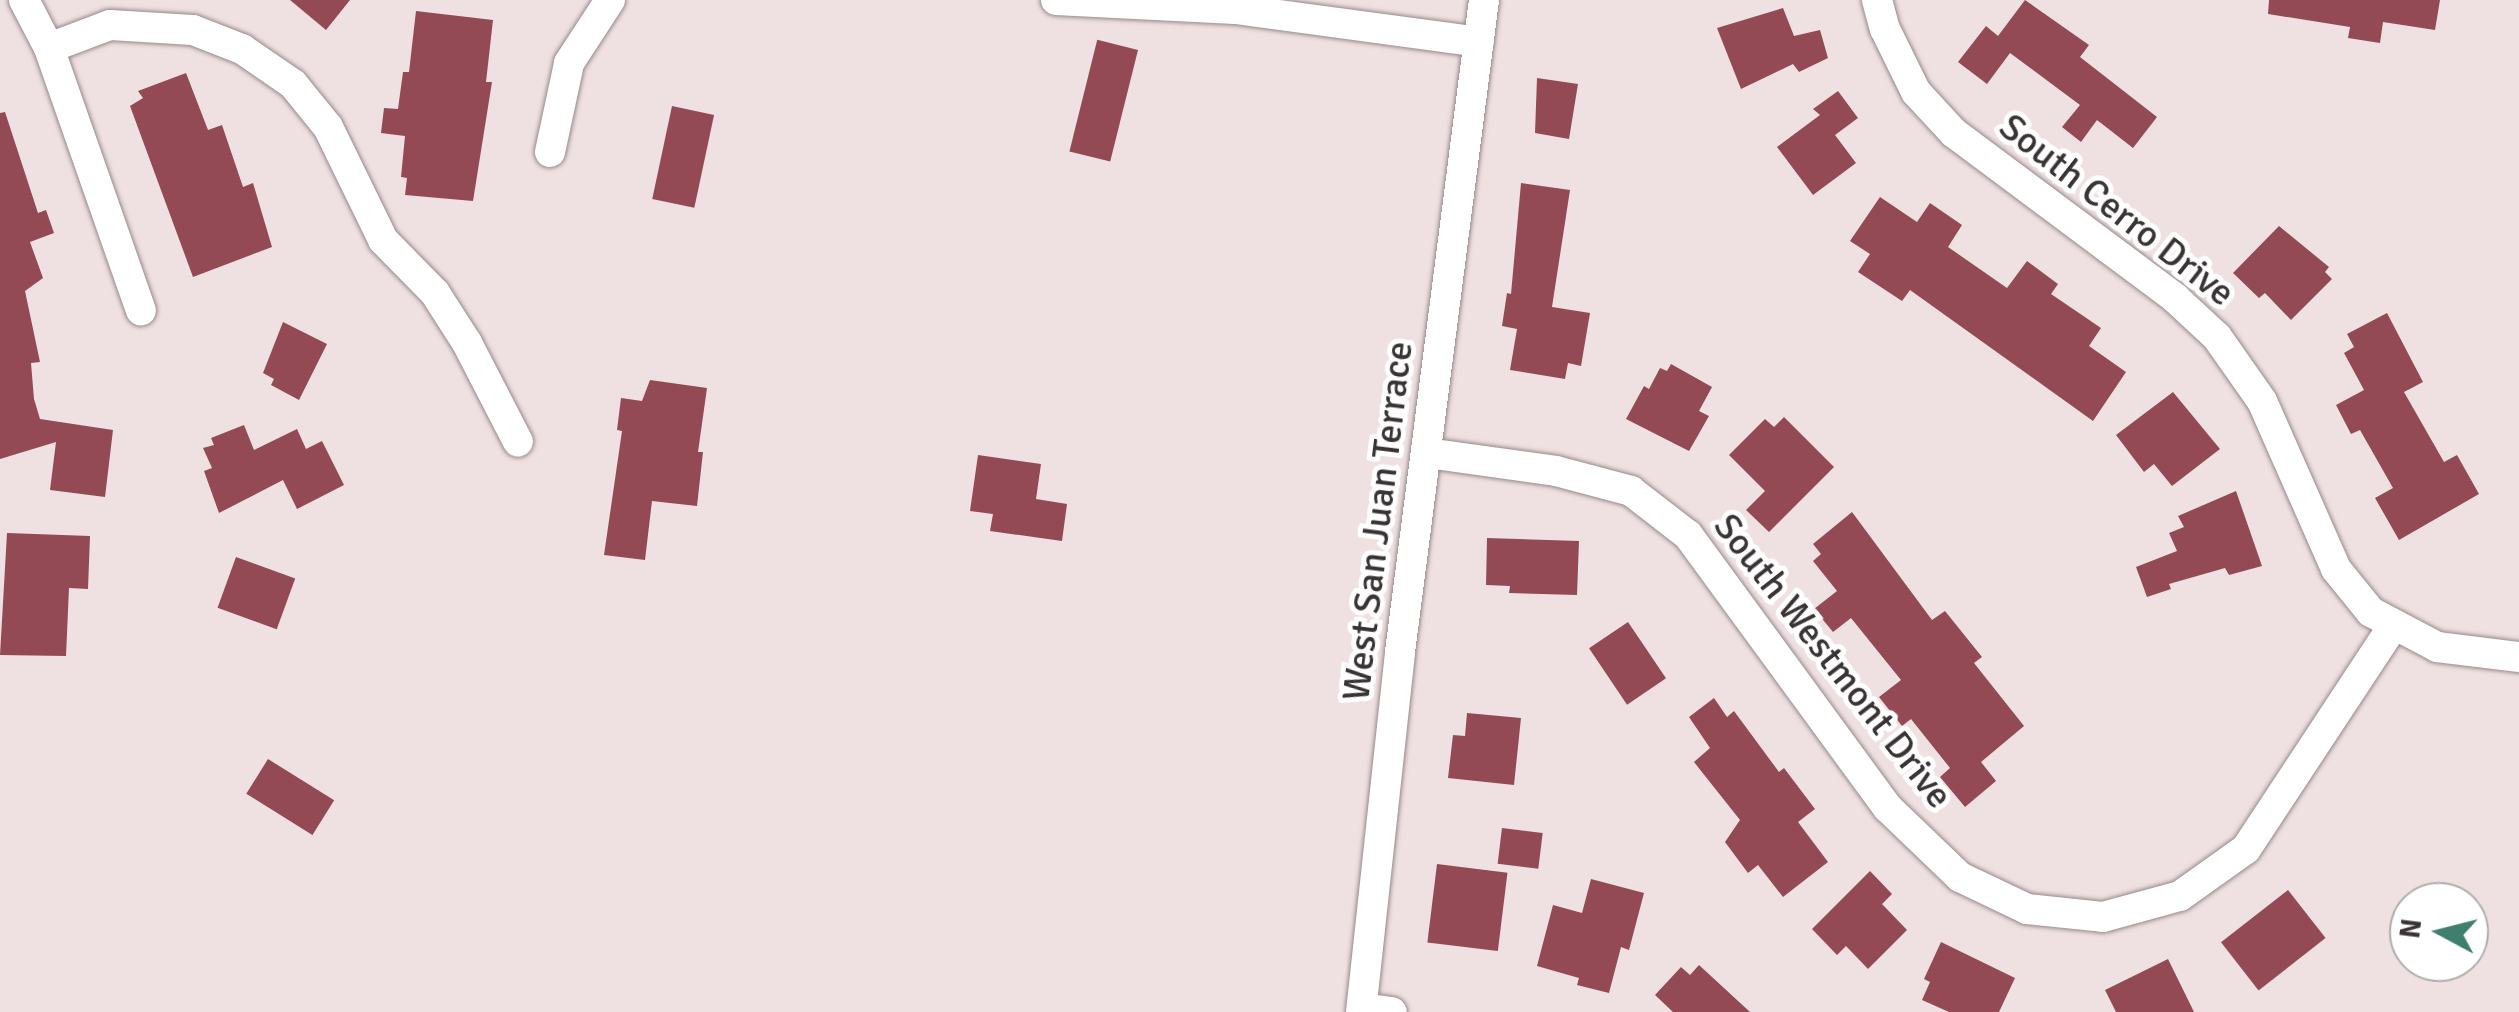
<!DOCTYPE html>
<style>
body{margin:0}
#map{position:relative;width:2519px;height:1012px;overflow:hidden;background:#efe0e1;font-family:Signika,sans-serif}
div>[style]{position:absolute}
.building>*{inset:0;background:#944a54;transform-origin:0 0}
.roads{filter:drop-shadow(0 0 2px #97898a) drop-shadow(0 0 2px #97898a)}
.minor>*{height:30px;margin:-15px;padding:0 15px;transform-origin:15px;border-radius:15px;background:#fff}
span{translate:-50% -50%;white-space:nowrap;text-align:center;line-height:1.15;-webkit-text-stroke:10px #fff;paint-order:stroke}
.street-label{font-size:38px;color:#393334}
.north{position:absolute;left:2389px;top:882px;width:100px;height:100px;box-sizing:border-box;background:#fff;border:2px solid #b0adae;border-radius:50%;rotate:277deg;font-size:28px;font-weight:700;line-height:40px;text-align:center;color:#393334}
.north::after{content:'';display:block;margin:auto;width:35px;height:45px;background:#3f7f6d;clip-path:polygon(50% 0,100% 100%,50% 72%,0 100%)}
</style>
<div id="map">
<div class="building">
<div style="clip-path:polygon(290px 0,350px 0,326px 30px)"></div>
<div style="clip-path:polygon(2025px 0,2089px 45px,2080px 57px,2157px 117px,2133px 148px,2097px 120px,2081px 142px,2062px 127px,2080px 105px,2010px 53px,1987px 84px,1958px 62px,1986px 26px,1998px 36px)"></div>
<div style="clip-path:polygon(2269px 0,2440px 0,2435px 30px,2383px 22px,2380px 43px,2348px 38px,2350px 27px,2268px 14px)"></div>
<div style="clip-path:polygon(1783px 8px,1794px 36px,1820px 30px,1828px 58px,1799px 72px,1793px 64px,1741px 89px,1717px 28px)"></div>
<div style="clip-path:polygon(416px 11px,493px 20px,486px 82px,492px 82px,473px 201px,405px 195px,407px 178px,401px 177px,405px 136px,381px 133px,384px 108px,398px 109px,403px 72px,409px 72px)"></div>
<div style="left:1138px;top:50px;width:115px;height:42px;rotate:104deg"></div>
<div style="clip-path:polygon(186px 73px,208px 130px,222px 125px,243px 187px,253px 183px,272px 247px,193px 277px,130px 106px,143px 98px,138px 91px)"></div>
<div style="clip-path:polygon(1537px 78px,1578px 84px,1569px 139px,1535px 133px)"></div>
<div style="clip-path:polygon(1838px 91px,1858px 118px,1835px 135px,1856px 163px,1813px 195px,1777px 147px,1820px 115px,1813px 109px)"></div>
<div style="left:672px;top:106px;width:43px;height:95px;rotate:12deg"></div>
<div style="clip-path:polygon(5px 112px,38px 213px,46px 210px,54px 233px,30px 242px,43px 278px,25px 291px,40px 362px,31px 363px,34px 399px,40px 419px,113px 430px,105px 497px,50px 490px,56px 442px,0 459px,0 113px)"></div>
<div style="clip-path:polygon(1521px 183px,1570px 190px,1552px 307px,1590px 313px,1581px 366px,1568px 363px,1565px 379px,1510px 370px,1517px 329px,1502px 326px,1507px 293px,1511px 294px)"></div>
<div style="clip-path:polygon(1880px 197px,1917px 222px,1930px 203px,1962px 225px,1948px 247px,2007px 288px,2027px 261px,2058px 284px,2051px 294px,2101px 328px,2089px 346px,2126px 372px,2093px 421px,1910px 290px,1902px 301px,1858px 272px,1870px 254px,1850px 241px)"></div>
<div style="clip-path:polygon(2279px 226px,2329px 267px,2325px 272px,2332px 279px,2291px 320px,2265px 293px,2259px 298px,2233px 273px)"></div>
<div style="clip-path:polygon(2387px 313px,2423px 382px,2404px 392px,2444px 462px,2457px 455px,2479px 494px,2399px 540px,2375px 498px,2393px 488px,2360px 430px,2351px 434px,2336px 405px,2364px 390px,2344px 353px,2354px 347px,2347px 334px)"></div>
<div style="clip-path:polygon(283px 322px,327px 344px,299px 400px,271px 385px,274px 379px,263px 373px)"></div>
<div style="clip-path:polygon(1671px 364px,1712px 387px,1699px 411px,1709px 416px,1689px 451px,1626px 419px,1644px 386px,1649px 389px,1660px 368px,1667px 371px)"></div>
<div style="clip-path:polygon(650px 380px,707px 388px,698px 452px,703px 452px,697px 506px,652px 501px,645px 560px,604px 555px,622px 431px,617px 430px,621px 398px,642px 401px)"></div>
<div style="clip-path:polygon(2173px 392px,2220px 449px,2172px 486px,2154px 464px,2144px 472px,2116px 435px)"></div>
<div style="clip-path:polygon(1784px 417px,1834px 467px,1769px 532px,1746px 510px,1765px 491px,1729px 455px,1765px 419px,1774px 427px)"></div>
<div style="clip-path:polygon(244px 425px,254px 450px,297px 429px,306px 449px,322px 441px,344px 485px,297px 509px,283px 480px,219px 513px,204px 471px,212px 468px,203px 448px,214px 445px,211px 438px)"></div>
<div style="clip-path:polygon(978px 455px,1041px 464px,1036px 499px,1067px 504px,1062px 541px,990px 531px,993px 514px,970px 511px)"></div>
<div style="clip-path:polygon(2236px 491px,2262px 566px,2229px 575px,2225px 568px,2169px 584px,2171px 589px,2147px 597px,2136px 567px,2177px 551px,2169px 533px,2184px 527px,2178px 516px)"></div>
<div style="clip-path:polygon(1852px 512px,1932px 620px,1945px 611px,1982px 657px,1974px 663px,2024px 726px,1981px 762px,1996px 781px,1965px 807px,1940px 777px,1950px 768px,1911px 719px,1902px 726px,1879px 697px,1901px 680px,1851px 618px,1833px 632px,1814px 609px,1837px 591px,1813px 561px,1821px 554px,1813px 544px)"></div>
<div style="clip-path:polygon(7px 533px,90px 536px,88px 589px,69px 588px,66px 656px,0 655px)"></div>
<div style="clip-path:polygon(1487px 538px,1579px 541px,1577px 595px,1509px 593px,1510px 586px,1486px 585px)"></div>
<div style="left:236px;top:557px;width:63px;height:54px;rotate:20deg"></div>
<div style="left:1628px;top:622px;width:68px;height:47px;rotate:56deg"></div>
<div style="clip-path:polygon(1714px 698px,1727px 717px,1734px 711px,1779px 772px,1784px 768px,1815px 809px,1798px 822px,1828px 862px,1783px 897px,1758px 865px,1748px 873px,1725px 842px,1740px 820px,1694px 762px,1710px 748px,1689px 717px)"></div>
<div style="clip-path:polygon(1467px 713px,1521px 718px,1514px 785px,1448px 778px,1453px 735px,1465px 736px)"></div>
<div style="left:268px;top:759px;width:78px;height:41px;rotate:32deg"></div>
<div style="left:1502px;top:828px;width:41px;height:36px;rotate:7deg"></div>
<div style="left:1437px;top:864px;width:71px;height:79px;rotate:7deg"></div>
<div style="clip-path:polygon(1870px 871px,1892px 894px,1882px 904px,1907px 930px,1868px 969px,1846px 946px,1837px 955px,1812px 929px)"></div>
<div style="clip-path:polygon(1591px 879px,1644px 893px,1629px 950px,1621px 947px,1609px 993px,1577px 985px,1579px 978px,1537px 966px,1553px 905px,1582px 913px)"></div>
<div style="left:2288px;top:890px;width:61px;height:85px;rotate:52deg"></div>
<div style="clip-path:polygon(1941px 942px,2015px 978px,1999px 1012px,1949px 1012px,1922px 1000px,1930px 982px,1924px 979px)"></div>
<div style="clip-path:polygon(2168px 959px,2194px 1012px,2116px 1012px,2105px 990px)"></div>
<div style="clip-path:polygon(1699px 965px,1750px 1012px,1673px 1012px,1655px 995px,1681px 967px,1690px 975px)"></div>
</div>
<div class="roads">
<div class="minor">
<div style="left:24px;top:0;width:54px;rotate:62.5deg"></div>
<div style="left:49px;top:48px;width:278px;rotate:70.7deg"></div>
<div style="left:1056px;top:0;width:179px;rotate:2.9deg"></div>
<div style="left:1235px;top:9px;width:246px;rotate:7.7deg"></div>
<div style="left:1877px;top:0;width:30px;rotate:75deg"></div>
<div style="left:1885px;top:29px;width:70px;rotate:63.8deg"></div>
<div style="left:1916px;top:92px;width:56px;rotate:47.2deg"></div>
<div style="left:1954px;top:133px;width:276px;rotate:36.7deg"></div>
<div style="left:2175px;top:298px;width:57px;rotate:42.9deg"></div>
<div style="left:2217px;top:337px;width:78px;rotate:54.9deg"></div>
<div style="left:2262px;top:401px;width:184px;rotate:66.2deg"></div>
<div style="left:2336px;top:569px;width:55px;rotate:50.9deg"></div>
<div style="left:2371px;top:612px;width:75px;rotate:27.9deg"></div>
<div style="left:2437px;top:647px;width:83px;rotate:7deg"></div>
<div style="left:49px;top:48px;width:65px;rotate:-20.7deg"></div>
<div style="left:110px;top:25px;width:83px;rotate:3.4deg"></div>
<div style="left:193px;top:30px;width:53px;rotate:21.2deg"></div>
<div style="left:242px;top:49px;width:62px;rotate:34.5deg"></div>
<div style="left:293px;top:84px;width:55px;rotate:50.9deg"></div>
<div style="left:328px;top:127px;width:126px;rotate:64deg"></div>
<div style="left:383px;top:240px;width:74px;rotate:45.5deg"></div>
<div style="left:435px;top:293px;width:59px;rotate:57.4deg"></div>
<div style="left:467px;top:343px;width:111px;rotate:62.7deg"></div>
<div style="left:550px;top:152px;width:91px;rotate:-77.9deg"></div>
<div style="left:569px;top:63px;width:75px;rotate:-56.9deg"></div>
<div style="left:1427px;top:453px;width:130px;rotate:7.9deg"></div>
<div style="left:1556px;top:471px;width:78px;rotate:14.9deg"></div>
<div style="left:1631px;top:491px;width:72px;rotate:37.7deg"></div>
<div style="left:1688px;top:535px;width:338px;rotate:53.8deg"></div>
<div style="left:1888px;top:808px;width:100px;rotate:43.8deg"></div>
<div style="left:1960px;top:877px;width:74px;rotate:25.5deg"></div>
<div style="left:2027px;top:909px;width:76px;rotate:6deg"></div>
<div style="left:2103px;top:917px;width:80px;rotate:-15.3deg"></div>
<div style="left:2180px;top:896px;width:81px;rotate:-35.5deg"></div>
<div style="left:2246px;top:849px;width:267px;rotate:-56.6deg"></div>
<div style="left:1362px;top:1008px;width:30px;rotate:8deg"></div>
<div style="left:1361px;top:1012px;width:362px;rotate:-83.8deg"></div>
<div style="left:1400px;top:652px;width:657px;rotate:-82.66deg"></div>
</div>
</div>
<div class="street-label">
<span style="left:2117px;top:210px;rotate:38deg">South Cerro Drive</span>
<span style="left:1378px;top:521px;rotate:-83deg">West San Juan Terrace</span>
<span style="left:1833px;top:661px;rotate:52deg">South Westmont Drive</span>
</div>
<div class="north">N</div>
</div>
